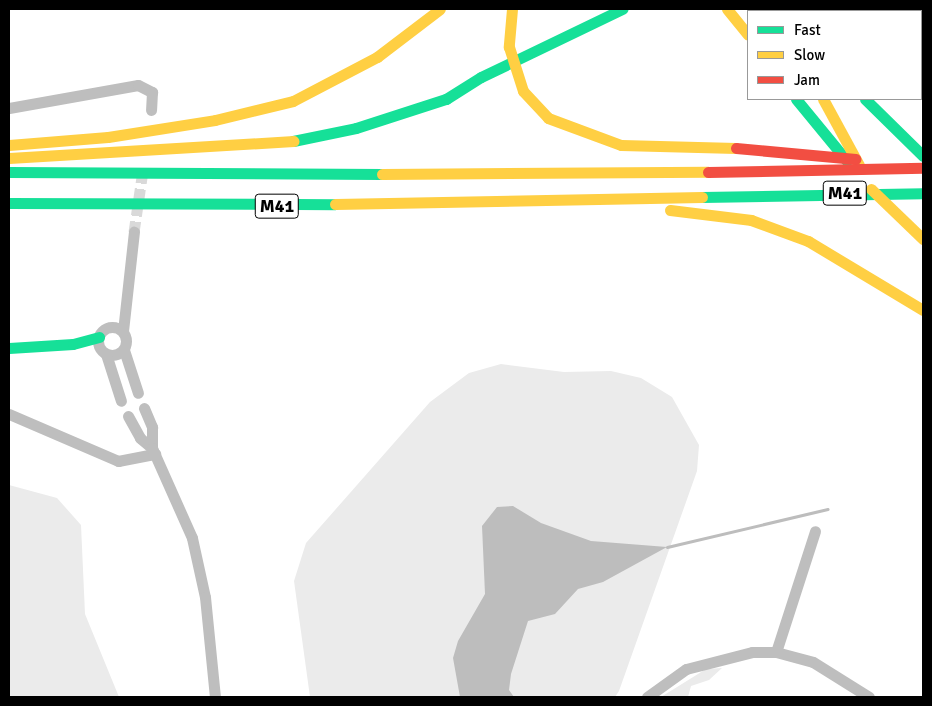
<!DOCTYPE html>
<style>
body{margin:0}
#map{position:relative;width:932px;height:706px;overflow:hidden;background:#fff;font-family:Signika,sans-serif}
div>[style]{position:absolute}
.green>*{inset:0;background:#ebebeb}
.water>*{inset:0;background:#bdbdbd}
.stream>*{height:3px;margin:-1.5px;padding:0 1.5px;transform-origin:1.5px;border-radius:1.5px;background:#bdbdbd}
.street-tunnel>*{height:11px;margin-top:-5.5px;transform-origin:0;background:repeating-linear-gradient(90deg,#d9d9d9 0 11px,transparent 0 16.5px)}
.street>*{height:11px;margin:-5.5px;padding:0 5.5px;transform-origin:5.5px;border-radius:5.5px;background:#bebebe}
.street>.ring{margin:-5.5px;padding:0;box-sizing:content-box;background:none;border:11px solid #bebebe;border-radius:50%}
.fast>*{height:11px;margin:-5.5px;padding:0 5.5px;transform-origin:5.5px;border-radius:5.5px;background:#16e098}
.slow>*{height:11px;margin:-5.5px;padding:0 5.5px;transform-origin:5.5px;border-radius:5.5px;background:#ffcf43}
.jam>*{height:11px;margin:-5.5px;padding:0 5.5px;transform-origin:5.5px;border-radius:5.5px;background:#f24e42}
span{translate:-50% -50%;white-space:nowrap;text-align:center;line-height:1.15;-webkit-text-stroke:4px #fff;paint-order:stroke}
.shield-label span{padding:1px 4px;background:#fff;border:1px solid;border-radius:4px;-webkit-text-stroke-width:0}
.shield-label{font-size:18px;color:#000;font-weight:700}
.frame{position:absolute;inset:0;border:10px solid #000;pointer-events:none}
.legend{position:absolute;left:747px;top:10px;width:175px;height:90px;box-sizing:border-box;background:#fff;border:1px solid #999;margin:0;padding:6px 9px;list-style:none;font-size:15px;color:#000}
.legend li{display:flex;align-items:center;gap:10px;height:25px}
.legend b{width:25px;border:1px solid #999}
</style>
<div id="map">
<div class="green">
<div style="clip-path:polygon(501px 364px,564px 372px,611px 371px,641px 378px,672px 397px,699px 445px,697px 471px,619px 691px,615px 697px,310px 697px,294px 581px,306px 543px,430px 402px,469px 373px)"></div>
<div style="clip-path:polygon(9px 485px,57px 498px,81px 525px,85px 614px,119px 697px,9px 697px)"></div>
<div style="clip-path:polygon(722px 668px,709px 680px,691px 686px,688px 697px,661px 697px,706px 669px)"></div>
</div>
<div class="water">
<div style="clip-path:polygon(513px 506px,541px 523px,591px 541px,667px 547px,603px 582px,578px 589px,555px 614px,528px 621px,511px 674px,509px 690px,514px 697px,460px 697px,453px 658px,458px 641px,485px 594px,482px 526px,497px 507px)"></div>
</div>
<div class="stream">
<div style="left:667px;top:547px;width:165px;rotate:-13.3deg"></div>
</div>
<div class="street-tunnel">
<div style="left:134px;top:232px;width:63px;rotate:-81.7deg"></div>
</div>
<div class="street">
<div style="left:9px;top:108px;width:131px;rotate:-10.1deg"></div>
<div style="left:138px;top:85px;width:16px;rotate:27deg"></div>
<div style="left:152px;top:92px;width:18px;rotate:93deg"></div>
<div class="ring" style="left:98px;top:327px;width:17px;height:17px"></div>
<div style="left:123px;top:331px;width:100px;rotate:-83.7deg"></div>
<div style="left:124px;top:350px;width:45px;rotate:72deg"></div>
<div style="left:106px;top:354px;width:49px;rotate:72.3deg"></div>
<div style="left:144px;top:408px;width:21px;rotate:67deg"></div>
<div style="left:152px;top:427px;width:21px;rotate:90deg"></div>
<div style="left:9px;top:414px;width:119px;rotate:23.3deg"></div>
<div style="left:118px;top:461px;width:38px;rotate:-11deg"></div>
<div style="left:128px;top:416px;width:25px;rotate:61deg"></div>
<div style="left:140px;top:438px;width:16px;rotate:40deg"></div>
<div style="left:152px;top:448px;width:98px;rotate:66deg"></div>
<div style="left:192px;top:538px;width:60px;rotate:77.6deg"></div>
<div style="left:205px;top:597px;width:100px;rotate:84.3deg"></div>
<div style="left:776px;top:652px;width:127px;rotate:-72.1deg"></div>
<div style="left:647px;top:697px;width:48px;rotate:-35.7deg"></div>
<div style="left:686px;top:669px;width:68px;rotate:-14.4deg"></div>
<div style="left:752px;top:652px;width:24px"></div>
<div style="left:776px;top:652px;width:38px;rotate:15deg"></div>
<div style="left:813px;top:662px;width:66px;rotate:32deg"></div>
</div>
<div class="fast">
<div style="left:794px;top:9px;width:3px;rotate:45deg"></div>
<div style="left:921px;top:19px;width:4px;rotate:56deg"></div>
<div style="left:796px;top:99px;width:80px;rotate:50.6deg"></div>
<div style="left:865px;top:99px;width:81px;rotate:44.5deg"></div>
<div style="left:293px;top:141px;width:64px;rotate:-11.7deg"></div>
<div style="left:356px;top:128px;width:95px;rotate:-17.9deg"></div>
<div style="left:446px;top:99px;width:41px;rotate:-32.2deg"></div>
<div style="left:481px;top:77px;width:157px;rotate:-25.7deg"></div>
<div style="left:9px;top:172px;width:373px;rotate:0.3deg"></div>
<div style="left:702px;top:197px;width:221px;rotate:-1deg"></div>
<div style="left:9px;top:203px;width:326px;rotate:0.2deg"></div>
<div style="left:9px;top:348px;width:64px;rotate:-3.6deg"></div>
<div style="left:73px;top:344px;width:27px;rotate:-15deg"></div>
</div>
<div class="slow">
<div style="left:512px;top:9px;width:38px;rotate:95deg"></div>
<div style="left:509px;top:47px;width:46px;rotate:72.3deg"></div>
<div style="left:523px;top:91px;width:37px;rotate:47deg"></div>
<div style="left:548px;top:118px;width:78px;rotate:20.3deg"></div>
<div style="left:621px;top:145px;width:115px;rotate:1.5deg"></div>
<div style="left:727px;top:9px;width:33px;rotate:51deg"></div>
<div style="left:761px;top:9px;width:3px;rotate:45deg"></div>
<div style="left:823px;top:99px;width:75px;rotate:61.4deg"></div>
<div style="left:9px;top:145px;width:99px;rotate:-4.6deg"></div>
<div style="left:108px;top:137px;width:108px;rotate:-9deg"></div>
<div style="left:215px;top:120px;width:80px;rotate:-13.7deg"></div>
<div style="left:293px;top:101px;width:95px;rotate:-27.6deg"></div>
<div style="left:377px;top:57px;width:79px;rotate:-37.3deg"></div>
<div style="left:9px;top:158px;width:285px;rotate:-3.4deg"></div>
<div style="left:382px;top:174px;width:326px;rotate:-0.4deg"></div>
<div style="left:871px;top:189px;width:72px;rotate:43.9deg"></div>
<div style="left:335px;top:204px;width:367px;rotate:-1.1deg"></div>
<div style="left:670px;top:210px;width:82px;rotate:7deg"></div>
<div style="left:751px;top:220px;width:61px;rotate:20.2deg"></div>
<div style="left:808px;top:241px;width:134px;rotate:31deg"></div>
</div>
<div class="jam">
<div style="left:736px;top:148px;width:120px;rotate:5.3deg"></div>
<div style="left:708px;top:172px;width:215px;rotate:-1.1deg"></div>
</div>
<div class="shield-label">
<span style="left:845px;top:193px">M41</span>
<span style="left:277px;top:206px">M41</span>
</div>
<div class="frame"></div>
<ul class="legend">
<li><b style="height:6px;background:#16e098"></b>Fast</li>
<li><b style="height:6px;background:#ffcf43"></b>Slow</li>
<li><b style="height:6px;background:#f24e42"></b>Jam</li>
</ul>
</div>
